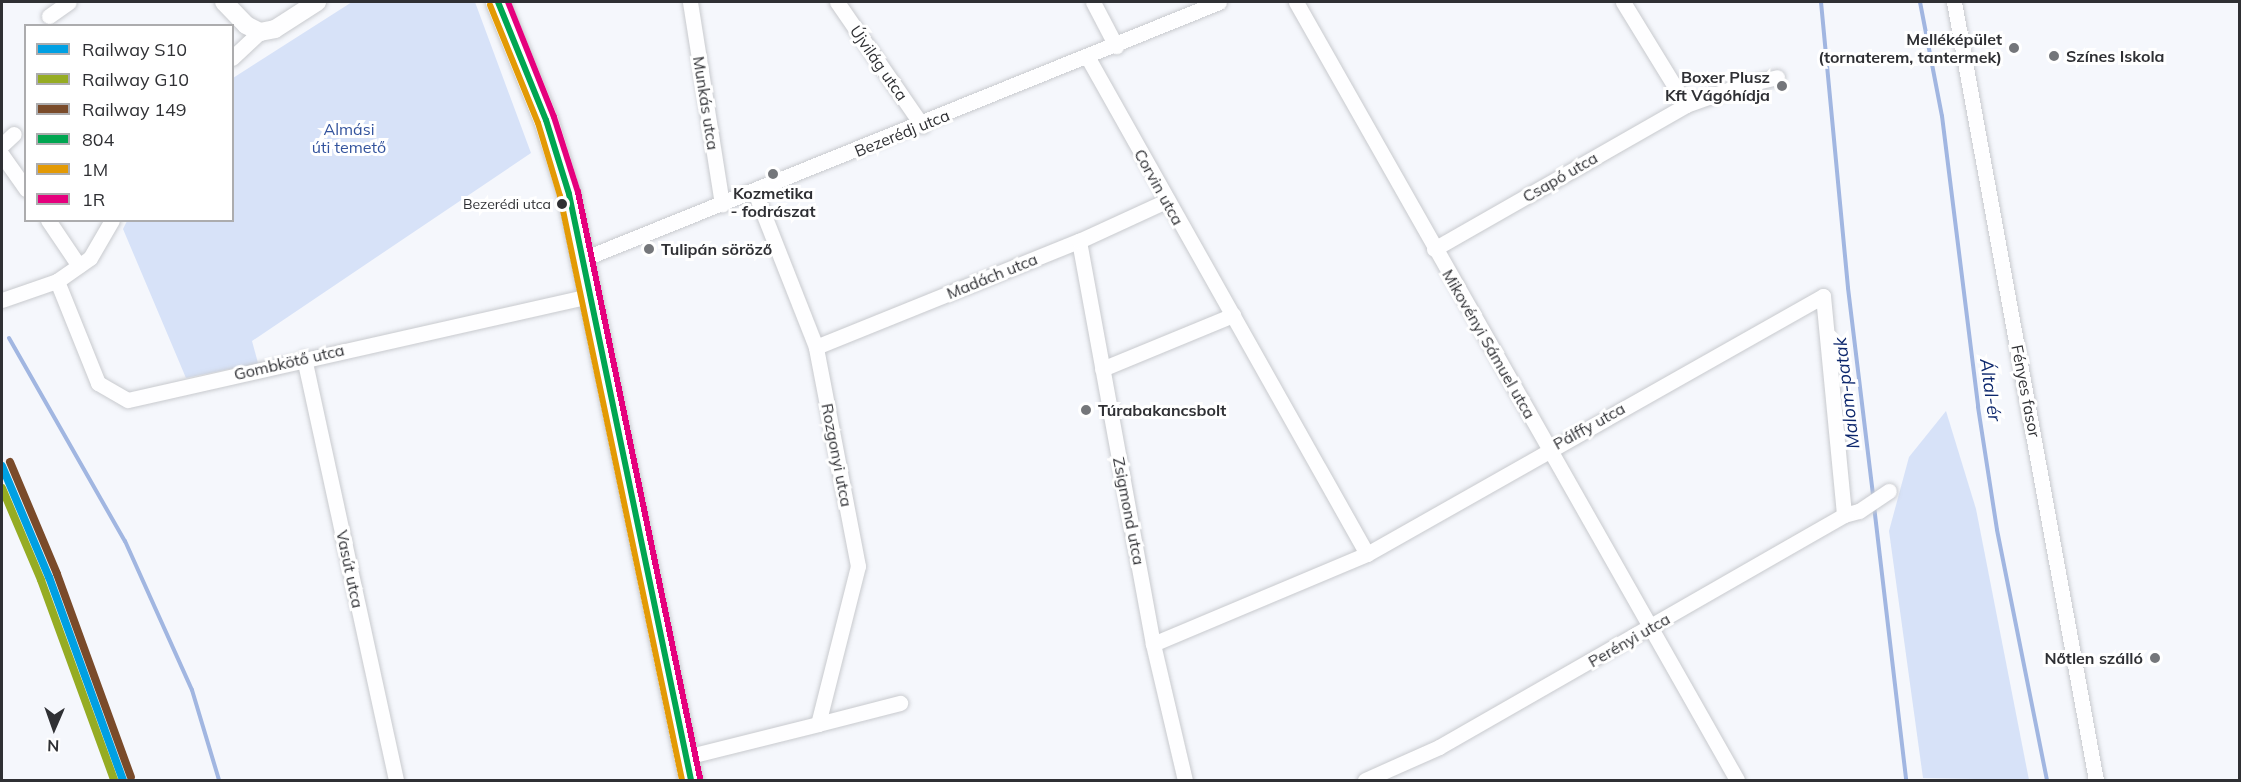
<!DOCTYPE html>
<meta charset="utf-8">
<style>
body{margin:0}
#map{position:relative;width:2241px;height:782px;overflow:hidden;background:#f5f7fc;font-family:Mulish,sans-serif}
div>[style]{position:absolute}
.green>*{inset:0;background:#d7e2f8}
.stream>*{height:4px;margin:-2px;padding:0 2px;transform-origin:2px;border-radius:2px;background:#a1b6e1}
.roads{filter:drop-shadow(0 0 2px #c8cace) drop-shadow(0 0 2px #c8cace)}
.minor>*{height:15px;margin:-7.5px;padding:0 7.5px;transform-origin:7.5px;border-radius:7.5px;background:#fefeff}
.tertiary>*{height:18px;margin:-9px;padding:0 9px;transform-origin:9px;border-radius:9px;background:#fefeff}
.primary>*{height:24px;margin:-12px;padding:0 12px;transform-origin:12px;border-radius:12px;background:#fefeff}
.bus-1>*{height:6px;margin:-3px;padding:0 3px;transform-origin:3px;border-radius:3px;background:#00a651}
.bus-2>*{height:6px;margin:-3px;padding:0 3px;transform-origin:3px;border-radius:3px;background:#e39a05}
.bus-3>*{height:6px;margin:-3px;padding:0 3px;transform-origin:3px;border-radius:3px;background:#e5007d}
.rail-1>*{height:8px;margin:-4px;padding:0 4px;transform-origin:4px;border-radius:4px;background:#00a0e3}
.rail-2>*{height:8px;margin:-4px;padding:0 4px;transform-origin:4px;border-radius:4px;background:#96ac23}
.rail-3>*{height:8px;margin:-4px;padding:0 4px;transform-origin:4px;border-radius:4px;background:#7a4b2a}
.dots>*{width:16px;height:16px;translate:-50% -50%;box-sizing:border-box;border:3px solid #fff;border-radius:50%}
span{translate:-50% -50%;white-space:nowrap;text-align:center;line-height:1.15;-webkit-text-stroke:6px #fff;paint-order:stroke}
.bus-label{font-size:14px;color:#2f3034}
.right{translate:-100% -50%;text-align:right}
.poi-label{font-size:16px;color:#2f3034;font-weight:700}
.left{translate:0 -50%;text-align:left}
.street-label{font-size:16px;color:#2f3034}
.park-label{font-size:16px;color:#33539d}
.water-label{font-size:18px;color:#0d276d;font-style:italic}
.frame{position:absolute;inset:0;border:3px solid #2f3034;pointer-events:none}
.legend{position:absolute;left:24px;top:24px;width:210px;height:198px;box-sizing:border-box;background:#fff;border:2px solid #acacae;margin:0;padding:8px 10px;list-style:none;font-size:18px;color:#2f3034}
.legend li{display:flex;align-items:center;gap:12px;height:30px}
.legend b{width:30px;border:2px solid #acacae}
.north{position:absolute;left:24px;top:698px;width:60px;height:60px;-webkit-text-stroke:4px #fff;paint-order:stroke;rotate:182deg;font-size:16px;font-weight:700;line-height:24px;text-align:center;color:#2f3034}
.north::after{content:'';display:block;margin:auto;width:21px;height:27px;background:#2f3034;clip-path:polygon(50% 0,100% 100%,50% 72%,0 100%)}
</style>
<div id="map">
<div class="green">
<div style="clip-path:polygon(352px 2px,475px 2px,531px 153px,252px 341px,258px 363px,186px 378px,123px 229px,127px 221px,232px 220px,233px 78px)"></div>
<div style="clip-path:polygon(1946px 411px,1976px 509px,2029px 780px,1923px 778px,1889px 531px,1909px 457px)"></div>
</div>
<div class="stream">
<div style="left:1821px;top:2px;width:287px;rotate:84.6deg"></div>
<div style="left:1848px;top:288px;width:209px;rotate:83.1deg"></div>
<div style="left:1920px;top:2px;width:116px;rotate:79.1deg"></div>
<div style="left:1942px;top:116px;width:293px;rotate:82.9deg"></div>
<div style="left:1978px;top:407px;width:124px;rotate:81.2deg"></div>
<div style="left:1997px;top:530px;width:255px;rotate:78.7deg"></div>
<div style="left:9px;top:338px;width:234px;rotate:60.3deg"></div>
<div style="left:125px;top:541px;width:163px;rotate:65.8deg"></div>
<div style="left:192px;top:690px;width:94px;rotate:73.3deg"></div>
<div style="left:1874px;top:506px;width:276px;rotate:83.3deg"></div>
</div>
<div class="roads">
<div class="minor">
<div style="left:690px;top:2px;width:205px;rotate:81deg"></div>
<div style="left:837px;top:2px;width:150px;rotate:55.4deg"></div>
<div style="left:1093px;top:2px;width:50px;rotate:62.4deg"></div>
<div style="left:1296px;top:2px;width:894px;rotate:60.45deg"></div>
<div style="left:1623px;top:2px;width:121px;rotate:58.5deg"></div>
<div style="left:1954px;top:2px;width:791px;rotate:79.66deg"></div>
<div style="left:49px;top:16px;width:24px;rotate:-35deg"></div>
<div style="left:232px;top:58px;width:38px;rotate:-43deg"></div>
<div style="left:1088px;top:58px;width:569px;rotate:60.64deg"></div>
<div style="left:2px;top:145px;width:16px;rotate:-43deg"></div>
<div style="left:2px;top:155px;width:42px;rotate:54.8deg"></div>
<div style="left:48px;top:220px;width:55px;rotate:56deg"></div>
<div style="left:1079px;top:241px;width:410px;rotate:79.6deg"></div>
<div style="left:1153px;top:644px;width:140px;rotate:76.8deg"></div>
<div style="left:1434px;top:249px;width:290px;rotate:-29.7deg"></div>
<div style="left:1686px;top:105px;width:56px;rotate:-19.7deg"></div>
<div style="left:1739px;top:86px;width:39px;rotate:-13deg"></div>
<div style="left:583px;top:259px;width:686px;rotate:-22deg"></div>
<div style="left:57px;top:281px;width:110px;rotate:68.1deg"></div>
<div style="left:98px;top:383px;width:34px;rotate:30deg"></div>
<div style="left:128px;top:400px;width:475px;rotate:-12.7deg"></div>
<div style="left:2px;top:300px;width:58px;rotate:-19.1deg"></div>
<div style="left:57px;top:281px;width:40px;rotate:-34.9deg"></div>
<div style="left:90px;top:258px;width:44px;rotate:-59.9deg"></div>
<div style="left:816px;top:347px;width:284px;rotate:-22deg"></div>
<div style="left:1079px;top:241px;width:96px;rotate:-24.7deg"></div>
<div style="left:304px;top:358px;width:432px;rotate:77.7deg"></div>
<div style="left:1102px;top:369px;width:142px;rotate:-22.4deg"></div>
<div style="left:1153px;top:644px;width:232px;rotate:-22.8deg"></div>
<div style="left:1367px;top:554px;width:524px;rotate:-29.5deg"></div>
<div style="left:1823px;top:296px;width:220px;rotate:84.5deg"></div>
<div style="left:818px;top:724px;width:85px;rotate:-14.4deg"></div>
<div style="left:686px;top:757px;width:136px;rotate:-14deg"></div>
<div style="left:818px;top:724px;width:163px;rotate:-75.8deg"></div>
<div style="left:858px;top:566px;width:223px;rotate:-100.9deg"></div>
<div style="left:816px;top:347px;width:167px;rotate:-111.5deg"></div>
<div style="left:1365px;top:780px;width:81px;rotate:-24deg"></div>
<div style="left:1439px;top:747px;width:467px;rotate:-29.8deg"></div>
<div style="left:1844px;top:515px;width:16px;rotate:-15deg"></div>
<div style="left:1859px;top:511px;width:36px;rotate:-34deg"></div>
</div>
<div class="tertiary">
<div style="left:224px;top:2px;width:32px;rotate:46deg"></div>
<div style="left:246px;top:25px;width:16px;rotate:27deg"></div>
<div style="left:260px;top:32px;width:15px;rotate:-11deg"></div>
<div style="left:275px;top:29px;width:50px;rotate:-32.7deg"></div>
</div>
<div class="primary">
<div style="left:498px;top:2px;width:127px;rotate:67.9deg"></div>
<div style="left:546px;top:120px;width:77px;rotate:72.7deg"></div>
<div style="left:569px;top:194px;width:599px;rotate:78.24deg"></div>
</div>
</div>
<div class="bus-1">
<div style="left:498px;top:2px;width:127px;rotate:67.9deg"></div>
<div style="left:546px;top:120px;width:77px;rotate:72.7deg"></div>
<div style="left:569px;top:194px;width:599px;rotate:78.24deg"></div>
</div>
<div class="bus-2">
<div style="left:490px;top:5px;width:127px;rotate:67.9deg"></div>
<div style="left:538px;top:123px;width:76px;rotate:73.2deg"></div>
<div style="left:560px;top:196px;width:597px;rotate:78.2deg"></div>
</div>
<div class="bus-3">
<div style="left:508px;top:2px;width:124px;rotate:68.2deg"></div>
<div style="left:554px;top:117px;width:79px;rotate:72.3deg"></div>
<div style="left:578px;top:192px;width:599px;rotate:78.24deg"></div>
</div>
<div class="rail-1">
<div style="left:2px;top:466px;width:121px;rotate:67.1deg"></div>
<div style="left:49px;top:577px;width:216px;rotate:70deg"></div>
</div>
<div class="rail-2">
<div style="left:2px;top:488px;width:100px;rotate:67deg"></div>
<div style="left:41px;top:580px;width:213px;rotate:69.9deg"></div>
</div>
<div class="rail-3">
<div style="left:10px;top:462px;width:121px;rotate:67.2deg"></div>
<div style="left:57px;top:574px;width:216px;rotate:70deg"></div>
</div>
<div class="dots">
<div style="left:2014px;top:48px;background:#74767a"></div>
<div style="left:2054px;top:56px;background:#74767a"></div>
<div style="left:1782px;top:86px;background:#74767a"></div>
<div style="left:773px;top:174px;background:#74767a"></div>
<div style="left:562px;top:204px;background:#2f3034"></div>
<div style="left:649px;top:249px;background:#74767a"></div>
<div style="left:1086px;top:410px;background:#74767a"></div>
<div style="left:2155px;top:658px;background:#74767a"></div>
</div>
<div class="bus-label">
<span class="right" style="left:551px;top:204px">Bezerédi utca</span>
</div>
<div class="poi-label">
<span class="right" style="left:2002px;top:48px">Melléképület<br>(tornaterem, tantermek)</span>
<span class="left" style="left:2066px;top:56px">Színes Iskola</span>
<span class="right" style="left:1770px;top:86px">Boxer Plusz<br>Kft Vágóhídja</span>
<span style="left:773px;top:202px">Kozmetika<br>- fodrászat</span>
<span class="left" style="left:661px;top:249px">Tulipán söröző</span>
<span class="left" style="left:1098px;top:410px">Túrabakancsbolt</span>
<span class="right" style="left:2143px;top:658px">Nőtlen szálló</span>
</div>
<div class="street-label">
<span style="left:879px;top:63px;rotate:55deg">Újvilág utca</span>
<span style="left:706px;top:103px;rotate:81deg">Munkás utca</span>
<span style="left:902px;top:133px;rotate:-22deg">Bezerédj utca</span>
<span style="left:1560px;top:177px;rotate:-30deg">Csapó utca</span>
<span style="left:1159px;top:187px;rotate:61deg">Corvin utca</span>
<span style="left:992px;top:276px;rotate:-22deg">Madách utca</span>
<span style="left:1489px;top:344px;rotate:60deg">Mikovényi Sámuel utca</span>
<span style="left:289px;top:362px;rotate:-13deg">Gombkötő utca</span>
<span style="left:2026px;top:391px;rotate:79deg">Fényes fasor</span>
<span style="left:1589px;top:426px;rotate:-29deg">Pálffy utca</span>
<span style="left:837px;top:455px;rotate:79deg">Rozgonyi utca</span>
<span style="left:1129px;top:511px;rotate:79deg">Zsigmond utca</span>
<span style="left:350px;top:569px;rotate:78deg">Vasút utca</span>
<span style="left:1629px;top:640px;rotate:-30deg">Perényi utca</span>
</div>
<div class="park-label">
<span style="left:349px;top:138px">Almási<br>úti temető</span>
</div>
<div class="water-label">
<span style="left:1990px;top:390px;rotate:82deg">Által-ér</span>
<span style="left:1847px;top:393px;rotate:-97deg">Malom-patak</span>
</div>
<div class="frame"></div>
<ul class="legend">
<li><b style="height:8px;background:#00a0e3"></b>Railway S10</li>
<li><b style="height:8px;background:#96ac23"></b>Railway G10</li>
<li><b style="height:8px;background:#7a4b2a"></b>Railway 149</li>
<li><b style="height:8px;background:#00a651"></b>804</li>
<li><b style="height:8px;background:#e39a05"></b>1M</li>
<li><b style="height:8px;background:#e5007d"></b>1R</li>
</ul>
<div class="north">N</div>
</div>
